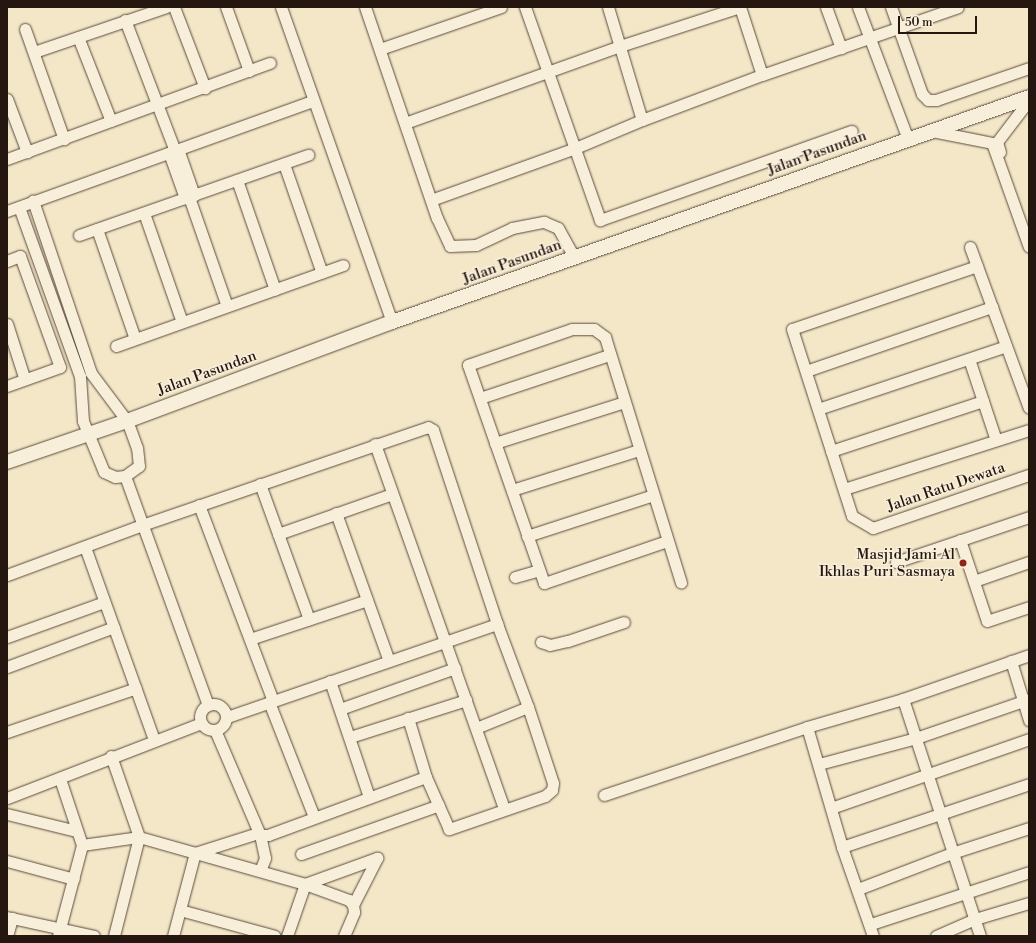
<!DOCTYPE html>
<style>
body{margin:0}
#map{position:relative;width:1036px;height:943px;overflow:hidden;background:#f4e7c7;font-family:"Libre Bodoni",serif}
div>[style]{position:absolute}
.roads{filter:drop-shadow(0 0 1px #5a4a3e) drop-shadow(0 0 1px #5a4a3e)}
.minor>*{height:11px;margin:-5.5px;padding:0 5.5px;transform-origin:5.5px;border-radius:5.5px;background:#f8efdb}
.minor>.ring{margin:-5.5px;padding:0;box-sizing:content-box;background:none;border:11px solid #f8efdb;border-radius:50%}
.tertiary>*{height:14px;margin:-7px;padding:0 7px;transform-origin:7px;border-radius:7px;background:#f8efdb}
.dots>*{width:11px;height:11px;translate:-50% -50%;box-sizing:border-box;border:2px solid #f8efdb;border-radius:50%}
span{translate:-50% -50%;white-space:nowrap;text-align:center;line-height:1.15;-webkit-text-stroke:3px #f8efdb;paint-order:stroke}
.street-label{font-size:15px;color:#261610}
.poi-label{font-size:15px;color:#261610}
.right{translate:-100% -50%;text-align:right}
.frame{position:absolute;inset:0;border:8px solid #261610;pointer-events:none}
.scale{position:absolute;left:898px;top:16px;width:79px;height:18px;box-sizing:border-box;border:2px solid #261610;border-top:0;padding-left:5px;font-size:12px;line-height:14px;white-space:nowrap;color:#261610;-webkit-text-stroke:3px #f8efdb;paint-order:stroke}
</style>
<div id="map">
<div class="roads">
<div class="minor">
<div style="left:174px;top:7px;width:87px;rotate:69.1deg"></div>
<div style="left:226px;top:7px;width:68px;rotate:70.2deg"></div>
<div style="left:281px;top:7px;width:334px;rotate:70.6deg"></div>
<div style="left:365px;top:7px;width:223px;rotate:71.2deg"></div>
<div style="left:437px;top:218px;width:31px;rotate:65deg"></div>
<div style="left:450px;top:246px;width:26px;rotate:-2deg"></div>
<div style="left:476px;top:245px;width:40px;rotate:-25deg"></div>
<div style="left:512px;top:228px;width:33px;rotate:-11deg"></div>
<div style="left:544px;top:222px;width:15px;rotate:23deg"></div>
<div style="left:558px;top:228px;width:33px;rotate:61deg"></div>
<div style="left:525px;top:7px;width:226px;rotate:70.6deg"></div>
<div style="left:600px;top:220px;width:267px;rotate:-19.5deg"></div>
<div style="left:608px;top:7px;width:118px;rotate:73.3deg"></div>
<div style="left:740px;top:7px;width:71px;rotate:72.1deg"></div>
<div style="left:826px;top:7px;width:44px;rotate:69.9deg"></div>
<div style="left:858px;top:7px;width:141px;rotate:69.3deg"></div>
<div style="left:891px;top:7px;width:92px;rotate:70.4deg"></div>
<div style="left:922px;top:94px;width:8px;rotate:45deg"></div>
<div style="left:928px;top:100px;width:8px"></div>
<div style="left:936px;top:100px;width:98px;rotate:-19deg"></div>
<div style="left:125px;top:20px;width:140px;rotate:69.1deg"></div>
<div style="left:25px;top:29px;width:117px;rotate:70.5deg"></div>
<div style="left:78px;top:37px;width:90px;rotate:68.6deg"></div>
<div style="left:380px;top:49px;width:128px;rotate:-19.1deg"></div>
<div style="left:34px;top:52px;width:139px;rotate:-18.8deg"></div>
<div style="left:7px;top:99px;width:57px;rotate:69.3deg"></div>
<div style="left:405px;top:123px;width:228px;rotate:-19.7deg"></div>
<div style="left:620px;top:46px;width:126px;rotate:-18deg"></div>
<div style="left:932px;top:131px;width:61px;rotate:11.3deg"></div>
<div style="left:992px;top:143px;width:110px;rotate:70.4deg"></div>
<div style="left:178px;top:149px;width:49px;rotate:70.8deg"></div>
<div style="left:1000px;top:152px;width:10px;rotate:-107deg"></div>
<div style="left:997px;top:142px;width:53px;rotate:-52.7deg"></div>
<div style="left:169px;top:153px;width:48px;rotate:70.4deg"></div>
<div style="left:7px;top:159px;width:280px;rotate:-20.1deg"></div>
<div style="left:284px;top:164px;width:115px;rotate:70.8deg"></div>
<div style="left:237px;top:180px;width:116px;rotate:70.9deg"></div>
<div style="left:189px;top:197px;width:115px;rotate:70.8deg"></div>
<div style="left:431px;top:200px;width:151px;rotate:-19.8deg"></div>
<div style="left:573px;top:149px;width:75px;rotate:-22.8deg"></div>
<div style="left:642px;top:120px;width:128px;rotate:-20.6deg"></div>
<div style="left:762px;top:75px;width:207px;rotate:-19.1deg"></div>
<div style="left:19px;top:207px;width:180px;rotate:70.2deg"></div>
<div style="left:80px;top:376px;width:45px;rotate:86.2deg"></div>
<div style="left:83px;top:421px;width:55px;rotate:67.6deg"></div>
<div style="left:104px;top:472px;width:12px;rotate:24deg"></div>
<div style="left:115px;top:477px;width:10px;rotate:-6deg"></div>
<div style="left:125px;top:476px;width:17px;rotate:-36deg"></div>
<div style="left:139px;top:466px;width:18px;rotate:-96deg"></div>
<div style="left:137px;top:448px;width:29px;rotate:-110deg"></div>
<div style="left:127px;top:421px;width:60px;rotate:-126.9deg"></div>
<div style="left:91px;top:373px;width:182px;rotate:-108.6deg"></div>
<div style="left:7px;top:211px;width:325px;rotate:-19.8deg"></div>
<div style="left:144px;top:213px;width:115px;rotate:70.8deg"></div>
<div style="left:97px;top:229px;width:116px;rotate:70.9deg"></div>
<div style="left:79px;top:235px;width:243px;rotate:-19.3deg"></div>
<div style="left:970px;top:247px;width:171px;rotate:69.9deg"></div>
<div style="left:7px;top:261px;width:14px;rotate:-21deg"></div>
<div style="left:20px;top:256px;width:118px;rotate:70.2deg"></div>
<div style="left:60px;top:367px;width:56px;rotate:160.3deg"></div>
<div style="left:977px;top:266px;width:195px;rotate:161.2deg"></div>
<div style="left:792px;top:329px;width:196px;rotate:72.2deg"></div>
<div style="left:852px;top:516px;width:24px;rotate:30deg"></div>
<div style="left:873px;top:528px;width:165px;rotate:-18.8deg"></div>
<div style="left:7px;top:324px;width:56px;rotate:72.2deg"></div>
<div style="left:24px;top:377px;width:2px;rotate:117deg"></div>
<div style="left:116px;top:346px;width:241px;rotate:-19.6deg"></div>
<div style="left:969px;top:359px;width:85px;rotate:71.6deg"></div>
<div style="left:806px;top:371px;width:197px;rotate:-19deg"></div>
<div style="left:480px;top:398px;width:136px;rotate:-18.4deg"></div>
<div style="left:818px;top:409px;width:198px;rotate:-18.5deg"></div>
<div style="left:495px;top:443px;width:135px;rotate:-17.6deg"></div>
<div style="left:375px;top:444px;width:387px;rotate:70.5deg"></div>
<div style="left:831px;top:451px;width:160px;rotate:-18.2deg"></div>
<div style="left:125px;top:476px;width:244px;rotate:70.1deg"></div>
<div style="left:260px;top:484px;width:144px;rotate:70.1deg"></div>
<div style="left:844px;top:489px;width:194px;rotate:-17.7deg"></div>
<div style="left:512px;top:490px;width:133px;rotate:-17.5deg"></div>
<div style="left:199px;top:505px;width:210px;rotate:69.3deg"></div>
<div style="left:336px;top:513px;width:157px;rotate:70.3deg"></div>
<div style="left:278px;top:534px;width:121px;rotate:-19.3deg"></div>
<div style="left:527px;top:536px;width:133px;rotate:-18deg"></div>
<div style="left:960px;top:540px;width:85px;rotate:71.6deg"></div>
<div style="left:987px;top:621px;width:44px;rotate:-18.4deg"></div>
<div style="left:667px;top:541px;width:130px;rotate:161.1deg"></div>
<div style="left:544px;top:583px;width:231px;rotate:-109.2deg"></div>
<div style="left:468px;top:365px;width:110px;rotate:-19.1deg"></div>
<div style="left:572px;top:329px;width:22px"></div>
<div style="left:594px;top:329px;width:14px;rotate:36deg"></div>
<div style="left:605px;top:337px;width:257px;rotate:72.8deg"></div>
<div style="left:85px;top:547px;width:205px;rotate:70.3deg"></div>
<div style="left:896px;top:562px;width:140px;rotate:-18.7deg"></div>
<div style="left:7px;top:575px;width:147px;rotate:-20.3deg"></div>
<div style="left:145px;top:524px;width:299px;rotate:-18.9deg"></div>
<div style="left:428px;top:427px;width:6px;rotate:31deg"></div>
<div style="left:433px;top:430px;width:204px;rotate:71.7deg"></div>
<div style="left:497px;top:624px;width:89px;rotate:69.5deg"></div>
<div style="left:528px;top:707px;width:80px;rotate:71.8deg"></div>
<div style="left:553px;top:783px;width:7px;rotate:98deg"></div>
<div style="left:552px;top:790px;width:9px;rotate:139deg"></div>
<div style="left:545px;top:796px;width:102px;rotate:161deg"></div>
<div style="left:449px;top:829px;width:57px;rotate:-113.9deg"></div>
<div style="left:426px;top:777px;width:62px;rotate:-107deg"></div>
<div style="left:515px;top:577px;width:25px;rotate:-16deg"></div>
<div style="left:974px;top:581px;width:58px;rotate:-19.1deg"></div>
<div style="left:7px;top:637px;width:103px;rotate:-19.8deg"></div>
<div style="left:250px;top:639px;width:123px;rotate:-18.4deg"></div>
<div style="left:541px;top:642px;width:9px;rotate:18deg"></div>
<div style="left:550px;top:645px;width:18px;rotate:-13deg"></div>
<div style="left:568px;top:641px;width:59px;rotate:-18.7deg"></div>
<div style="left:1011px;top:661px;width:62px;rotate:73deg"></div>
<div style="left:7px;top:667px;width:114px;rotate:-20.5deg"></div>
<div style="left:330px;top:681px;width:122px;rotate:71.4deg"></div>
<div style="left:903px;top:699px;width:249px;rotate:72deg"></div>
<div style="left:269px;top:702px;width:123px;rotate:68.6deg"></div>
<div class="ring" style="left:200px;top:704px;width:15px;height:15px"></div>
<div style="left:340px;top:709px;width:122px;rotate:-19.6deg"></div>
<div style="left:227px;top:717px;width:286px;rotate:-19deg"></div>
<div style="left:807px;top:727px;width:125px;rotate:73.7deg"></div>
<div style="left:842px;top:847px;width:94px;rotate:70.8deg"></div>
<div style="left:476px;top:728px;width:56px;rotate:-22deg"></div>
<div style="left:215px;top:730px;width:114px;rotate:66.8deg"></div>
<div style="left:260px;top:835px;width:8px"></div>
<div style="left:268px;top:835px;width:168px;rotate:-20.2deg"></div>
<div style="left:7px;top:732px;width:136px;rotate:-18.8deg"></div>
<div style="left:350px;top:737px;width:122px;rotate:-17.7deg"></div>
<div style="left:111px;top:756px;width:86px;rotate:70.9deg"></div>
<div style="left:139px;top:837px;width:102px;rotate:104.2deg"></div>
<div style="left:819px;top:764px;width:100px;rotate:-15deg"></div>
<div style="left:916px;top:738px;width:120px;rotate:-19deg"></div>
<div style="left:604px;top:795px;width:214px;rotate:-18.5deg"></div>
<div style="left:807px;top:727px;width:100px;rotate:-16.3deg"></div>
<div style="left:903px;top:699px;width:133px;rotate:-19.2deg"></div>
<div style="left:7px;top:798px;width:208px;rotate:-21.1deg"></div>
<div style="left:831px;top:808px;width:210px;rotate:-19.2deg"></div>
<div style="left:7px;top:814px;width:72px;rotate:13.7deg"></div>
<div style="left:82px;top:845px;width:58px;rotate:-8deg"></div>
<div style="left:139px;top:837px;width:173px;rotate:15.8deg"></div>
<div style="left:305px;top:884px;width:47px;rotate:20deg"></div>
<div style="left:349px;top:900px;width:6px;rotate:51deg"></div>
<div style="left:842px;top:847px;width:197px;rotate:-18.6deg"></div>
<div style="left:301px;top:854px;width:146px;rotate:-19.5deg"></div>
<div style="left:7px;top:861px;width:69px;rotate:15deg"></div>
<div style="left:260px;top:871px;width:14px;rotate:-69deg"></div>
<div style="left:265px;top:858px;width:24px;rotate:-102deg"></div>
<div style="left:858px;top:889px;width:101px;rotate:-21deg"></div>
<div style="left:952px;top:853px;width:81px;rotate:-18deg"></div>
<div style="left:180px;top:910px;width:98px;rotate:15.3deg"></div>
<div style="left:7px;top:917px;width:89px;rotate:12.3deg"></div>
<div style="left:871px;top:924px;width:166px;rotate:-18.2deg"></div>
<div style="left:7px;top:936px;width:19px;rotate:-74deg"></div>
<div style="left:58px;top:936px;width:94px;rotate:-75.2deg"></div>
<div style="left:82px;top:845px;width:70px;rotate:-108.4deg"></div>
<div style="left:173px;top:936px;width:86px;rotate:-75.2deg"></div>
<div style="left:195px;top:853px;width:66px;rotate:-17.6deg"></div>
<div style="left:287px;top:936px;width:55px;rotate:-70.9deg"></div>
<div style="left:305px;top:884px;width:77px;rotate:-19.9deg"></div>
<div style="left:344px;top:936px;width:26px;rotate:-67deg"></div>
<div style="left:354px;top:912px;width:7px;rotate:-98deg"></div>
<div style="left:353px;top:905px;width:53px;rotate:-62.9deg"></div>
<div style="left:936px;top:936px;width:43px;rotate:-23.6deg"></div>
<div style="left:975px;top:919px;width:56px;rotate:-16.5deg"></div>
</div>
<div class="tertiary">
<div style="left:7px;top:462px;width:127px;rotate:-18.9deg"></div>
<div style="left:127px;top:421px;width:283px;rotate:-20.5deg"></div>
<div style="left:392px;top:322px;width:676px;rotate:-19.45deg"></div>
</div>
</div>
<div class="dots">
<div style="left:963px;top:563px;background:#8f2418"></div>
</div>
<div class="street-label">
<span style="left:817px;top:153px;rotate:-20deg">Jalan Pasundan</span>
<span style="left:512px;top:262px;rotate:-20deg">Jalan Pasundan</span>
<span style="left:207px;top:373px;rotate:-20deg">Jalan Pasundan</span>
<span style="left:946px;top:487px;rotate:-19deg">Jalan Ratu Dewata</span>
</div>
<div class="poi-label">
<span class="right" style="left:955px;top:563px">Masjid Jami Al<br>Ikhlas Puri Sasmaya</span>
</div>
<div class="frame"></div>
<div class="scale">50 m</div>
</div>
